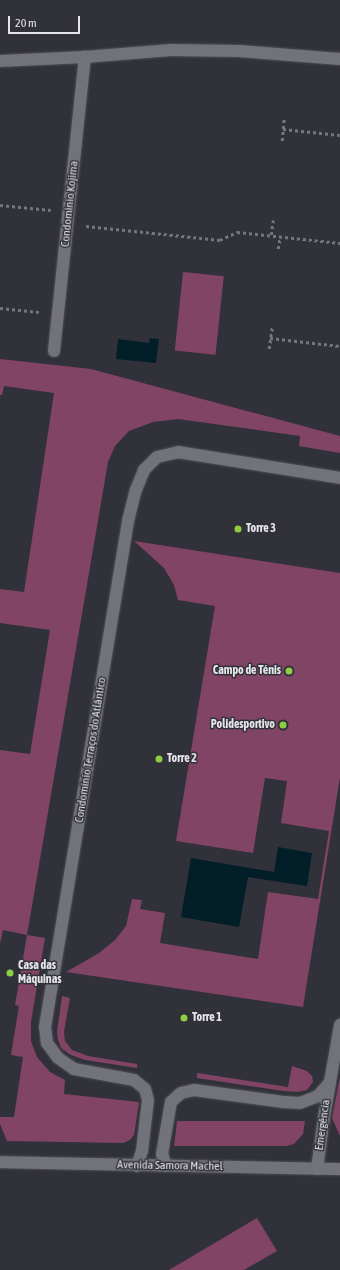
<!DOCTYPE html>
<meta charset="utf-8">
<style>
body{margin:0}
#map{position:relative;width:340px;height:1270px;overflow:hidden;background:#313139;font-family:"Asap Condensed",sans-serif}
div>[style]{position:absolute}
.green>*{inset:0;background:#814465;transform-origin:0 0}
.water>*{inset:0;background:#021f29}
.path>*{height:2.5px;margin-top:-1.25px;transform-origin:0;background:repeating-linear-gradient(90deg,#75757c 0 3px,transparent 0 6px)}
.roads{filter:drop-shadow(0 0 1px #4e4e54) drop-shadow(0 0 1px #4e4e54)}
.lane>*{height:12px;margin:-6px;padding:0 6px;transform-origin:6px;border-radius:6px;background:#72727b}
.secondary>*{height:12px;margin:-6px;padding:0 6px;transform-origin:6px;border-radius:6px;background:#72727b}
.dots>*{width:11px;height:11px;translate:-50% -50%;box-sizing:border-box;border:2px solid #313139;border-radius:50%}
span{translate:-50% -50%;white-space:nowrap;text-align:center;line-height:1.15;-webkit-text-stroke:3px #313139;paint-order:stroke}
.street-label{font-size:12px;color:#e4e4e9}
.poi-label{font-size:12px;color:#e4e4e9;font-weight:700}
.left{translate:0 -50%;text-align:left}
.right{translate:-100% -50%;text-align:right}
.scale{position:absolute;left:8px;top:16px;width:72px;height:18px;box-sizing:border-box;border:2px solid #e4e4e9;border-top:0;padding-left:5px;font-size:12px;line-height:14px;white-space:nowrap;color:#e4e4e9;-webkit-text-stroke:3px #313139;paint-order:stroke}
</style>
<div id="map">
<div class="green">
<div style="left:183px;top:272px;width:41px;height:79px;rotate:6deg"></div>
<div style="clip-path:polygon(0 359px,91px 369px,340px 436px,340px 453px,299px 446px,300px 436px,178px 419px,153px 422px,129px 431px,115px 446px,108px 462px,27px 935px,45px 938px,31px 1022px,31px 1041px,37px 1057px,50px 1072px,65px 1080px,64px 1094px,139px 1102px,134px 1135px,130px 1140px,123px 1143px,7px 1141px,0 1124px,0 1117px,14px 1117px,23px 1057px,11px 1055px,19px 1006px,15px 1005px,27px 935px,3px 930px,0 944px,0 750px,30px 754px,50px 630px,0 623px,0 589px,24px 592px,54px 393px,4px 386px,2px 395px,0 395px)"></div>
<div style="clip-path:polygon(134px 541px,340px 573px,340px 777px,303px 1007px,66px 972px,99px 953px,115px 940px,126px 926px,132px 899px,142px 900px,140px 909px,165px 913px,160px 943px,258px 959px,268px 892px,318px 899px,329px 831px,281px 823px,287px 781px,265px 778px,253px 853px,176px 841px,215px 606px,178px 600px,174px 585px,164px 568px)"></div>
<div style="clip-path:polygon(62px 996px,70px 998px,64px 1032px,65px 1041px,72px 1050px,88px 1056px,137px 1064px,137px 1068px,85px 1060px,71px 1055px,61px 1048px,58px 1040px,57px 1032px)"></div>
<div style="clip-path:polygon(292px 1066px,307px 1071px,312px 1076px,313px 1082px,307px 1090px,298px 1092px,283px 1091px,197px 1078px,197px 1073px,288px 1087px)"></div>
<div style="clip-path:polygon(340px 1077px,340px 1136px,332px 1118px)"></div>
<div style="clip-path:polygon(177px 1121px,305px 1121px,303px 1134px,294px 1144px,287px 1146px,174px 1146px)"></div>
<div style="clip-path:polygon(257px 1218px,277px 1251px,244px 1270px,169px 1270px)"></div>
</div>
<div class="water">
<div style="clip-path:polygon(150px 338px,159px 339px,156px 363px,116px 359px,118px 339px,149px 343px)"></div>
<div style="clip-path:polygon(278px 847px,312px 853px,307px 886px,248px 877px,239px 927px,181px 917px,191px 858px,274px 872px)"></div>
</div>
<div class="path">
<div style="left:283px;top:129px;width:57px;rotate:6deg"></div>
<div style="left:282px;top:141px;width:24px;rotate:-85deg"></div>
<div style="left:0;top:205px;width:51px;rotate:5.6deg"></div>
<div style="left:86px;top:226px;width:135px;rotate:6deg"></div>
<div style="left:220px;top:240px;width:19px;rotate:-25deg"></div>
<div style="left:237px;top:232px;width:104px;rotate:6.1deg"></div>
<div style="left:271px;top:235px;width:15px;rotate:-82deg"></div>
<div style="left:278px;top:249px;width:13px;rotate:-81deg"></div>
<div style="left:0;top:308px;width:39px;rotate:6deg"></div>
<div style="left:270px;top:338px;width:70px;rotate:6.5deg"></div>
<div style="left:269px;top:349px;width:22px;rotate:-82deg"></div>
</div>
<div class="roads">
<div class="lane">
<div style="left:0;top:61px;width:85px;rotate:-2.7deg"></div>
<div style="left:85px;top:57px;width:86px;rotate:-4.7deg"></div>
<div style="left:171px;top:50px;width:68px;rotate:0.8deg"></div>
<div style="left:239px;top:51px;width:101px;rotate:4.5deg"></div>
<div style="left:54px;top:351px;width:296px;rotate:-84deg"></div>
<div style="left:137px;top:1166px;width:16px;rotate:-72deg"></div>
<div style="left:142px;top:1151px;width:51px;rotate:-83.3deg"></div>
<div style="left:148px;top:1100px;width:11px;rotate:-105deg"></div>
<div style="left:145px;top:1089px;width:14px;rotate:-141deg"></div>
<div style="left:134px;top:1080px;width:61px;rotate:-169.6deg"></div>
<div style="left:74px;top:1069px;width:19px;rotate:-145deg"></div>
<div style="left:58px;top:1058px;width:19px;rotate:-126deg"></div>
<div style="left:47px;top:1043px;width:16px;rotate:-97deg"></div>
<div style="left:45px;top:1027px;width:513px;rotate:-80.68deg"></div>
<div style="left:128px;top:521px;width:32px;rotate:-76deg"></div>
<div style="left:136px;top:490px;width:22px;rotate:-68deg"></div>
<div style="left:144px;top:470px;width:18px;rotate:-45deg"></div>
<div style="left:157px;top:457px;width:22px;rotate:-13deg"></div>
<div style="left:178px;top:452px;width:164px;rotate:9.1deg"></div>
<div style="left:166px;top:1166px;width:13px;rotate:-108deg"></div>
<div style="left:162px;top:1154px;width:53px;rotate:-80.2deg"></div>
<div style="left:171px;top:1102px;width:13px;rotate:-42deg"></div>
<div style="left:181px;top:1093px;width:13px;rotate:-13deg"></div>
<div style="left:194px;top:1090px;width:90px;rotate:7.7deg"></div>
<div style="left:283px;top:1102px;width:17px;rotate:3deg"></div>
<div style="left:300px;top:1103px;width:19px;rotate:-21deg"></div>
<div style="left:318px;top:1096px;width:18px;rotate:-49deg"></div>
<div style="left:330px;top:1082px;width:58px;rotate:-80deg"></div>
<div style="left:317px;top:1169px;width:52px;rotate:-82.3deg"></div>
<div style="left:324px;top:1117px;width:35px;rotate:-80deg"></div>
</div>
<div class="secondary">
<div style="left:0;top:1162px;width:340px;rotate:1.2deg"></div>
</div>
</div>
<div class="dots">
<div style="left:238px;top:529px;background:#8fcd42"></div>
<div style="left:289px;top:671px;background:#8fcd42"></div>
<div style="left:283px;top:725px;background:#8fcd42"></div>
<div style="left:159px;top:759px;background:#8fcd42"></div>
<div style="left:10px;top:973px;background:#8fcd42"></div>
<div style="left:184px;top:1018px;background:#8fcd42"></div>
</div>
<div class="street-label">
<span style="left:70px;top:204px;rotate:-84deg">Condominio Kojima</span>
<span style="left:91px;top:750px;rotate:-81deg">Condomínio Terraços do Atlântico</span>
<span style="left:323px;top:1125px;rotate:-82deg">Emergência</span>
<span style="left:170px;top:1166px;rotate:1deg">Avenida Samora Machel</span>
</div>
<div class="poi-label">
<span class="left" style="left:246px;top:529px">Torre 3</span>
<span class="right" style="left:281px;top:671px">Campo de Ténis</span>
<span class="right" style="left:275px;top:725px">Polidesportivo</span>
<span class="left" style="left:167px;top:759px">Torre 2</span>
<span class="left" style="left:18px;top:973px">Casa das<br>Máquinas</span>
<span class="left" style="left:192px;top:1018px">Torre 1</span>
</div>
<div class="scale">20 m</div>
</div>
